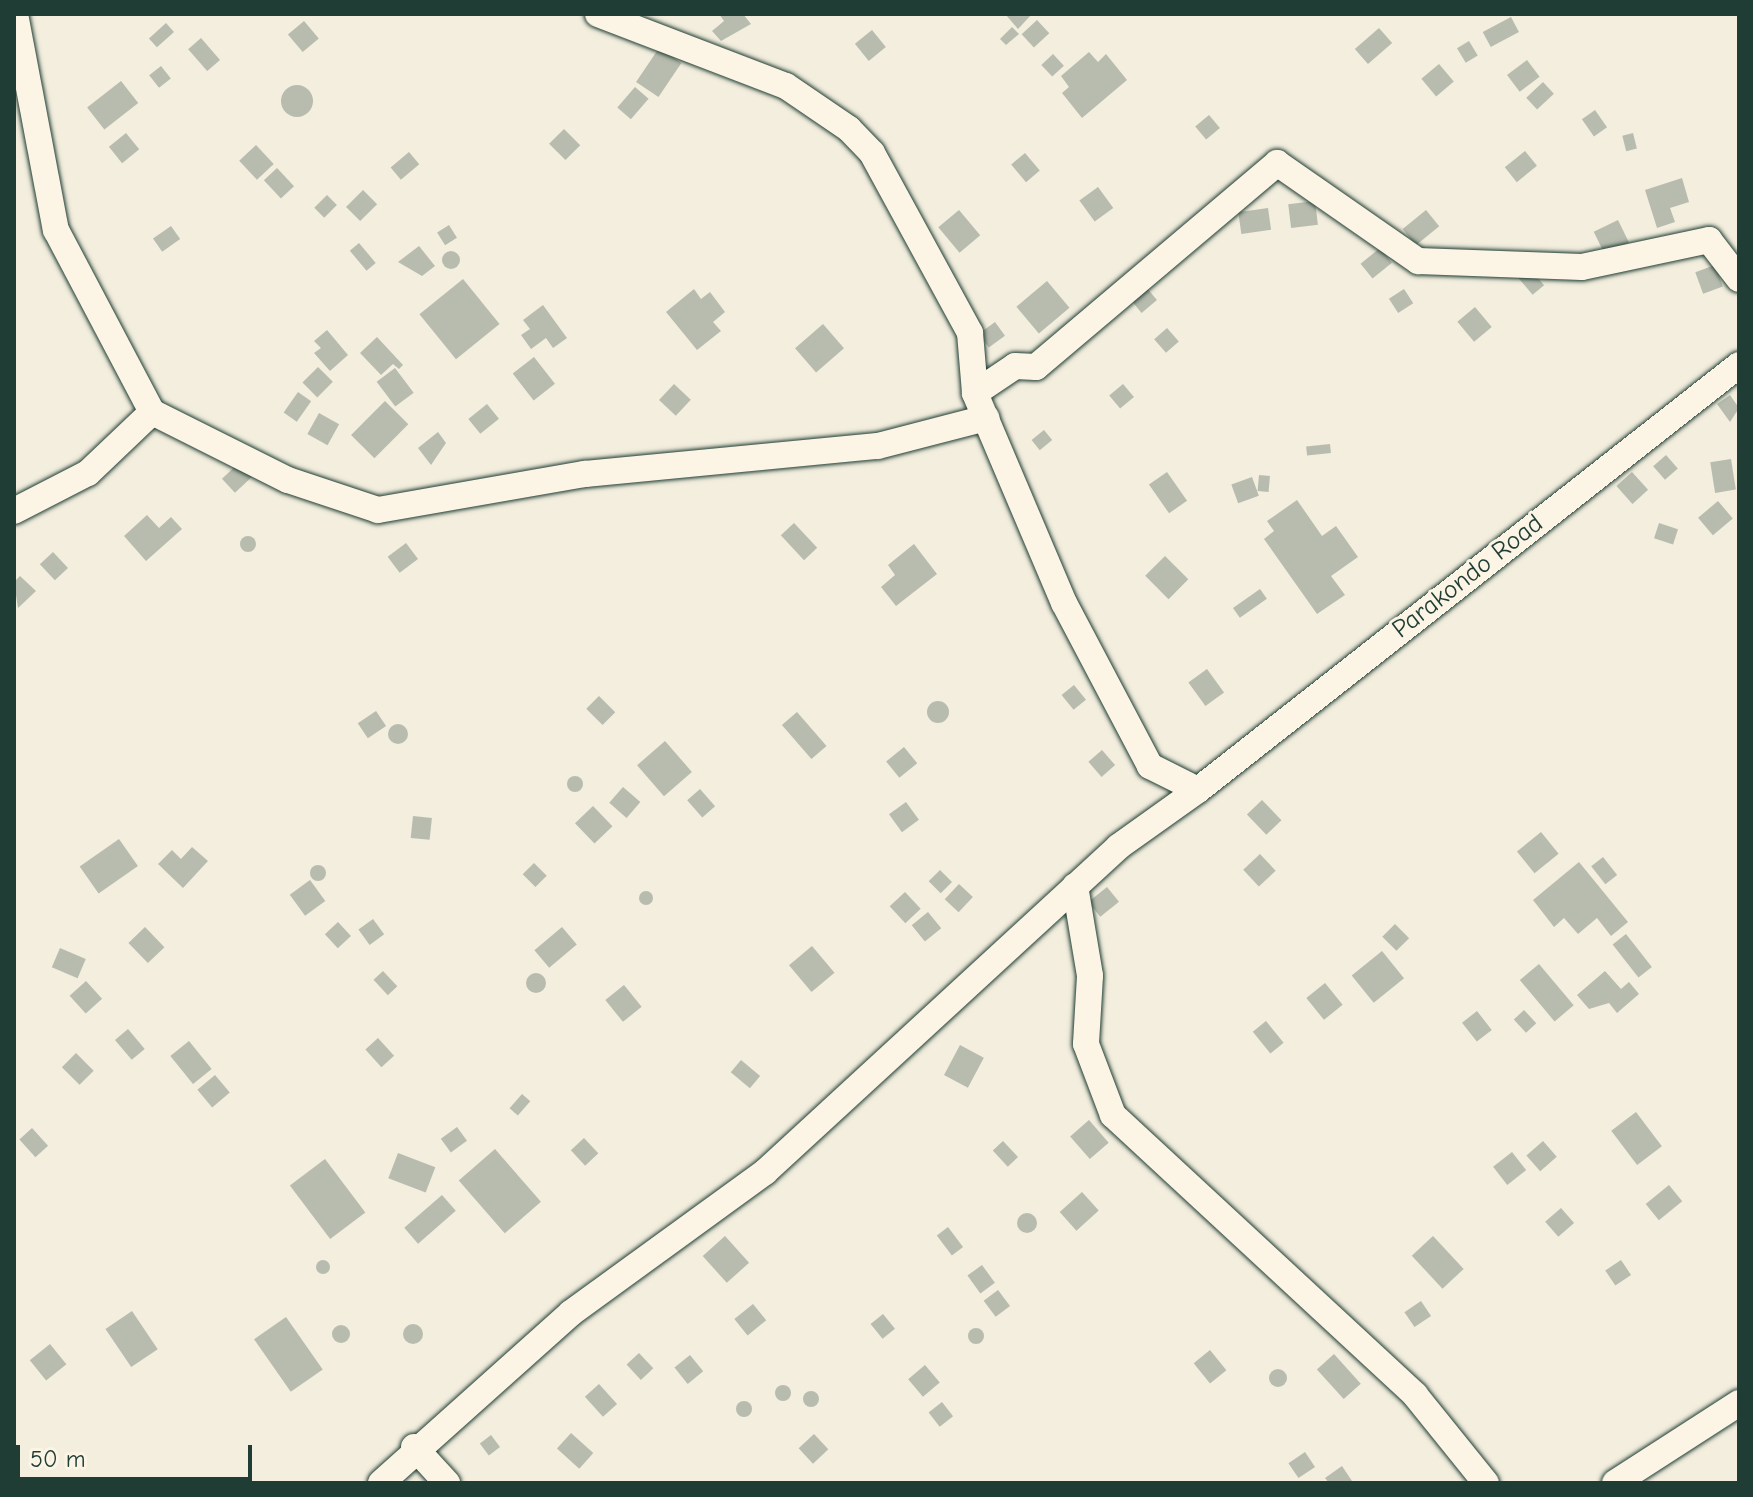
<!DOCTYPE html>
<style>
body{margin:0}
#map{position:relative;width:1753px;height:1497px;overflow:hidden;background:#f3eede;font-family:"Comic Neue",sans-serif}
div>[style]{position:absolute}
.building>*{inset:0;background:#b8bcae;transform-origin:0 0}
.round{border-radius:50%}
.roads{filter:drop-shadow(0 0 2px #1f3d34) drop-shadow(0 0 2px #1f3d34)}
.minor>*{height:26px;margin:-13px;padding:0 13px;transform-origin:13px;border-radius:13px;background:#fcf5e5}
span{translate:-50% -50%;white-space:nowrap;text-align:center;line-height:1.15;-webkit-text-stroke:6px #fcf5e5;paint-order:stroke}
.street-label{font-size:26px;color:#1f3d34}
.frame{position:absolute;inset:0;border:16px solid #1f3d34;pointer-events:none}
.scale{position:absolute;left:16px;top:1445px;width:236px;height:36px;box-sizing:border-box;border:4px solid #1f3d34;border-top:0;padding-left:10px;font-size:24px;line-height:28px;white-space:nowrap;color:#1f3d34;-webkit-text-stroke:6px #fcf5e5;paint-order:stroke}
</style>
<div id="map">
<div class="building">
<div style="clip-path:polygon(719px 14px,743px 14px,751px 24px,721px 41px,712px 31px,724px 21px)"></div>
<div style="clip-path:polygon(1032px 14px,1018px 29px,1006px 15px,1008px 14px)"></div>
<div style="left:1511px;top:17px;width:17px;height:32px;rotate:62deg"></div>
<div style="left:1037px;top:20px;width:18px;height:21px;rotate:47deg"></div>
<div style="left:304px;top:21px;width:23px;height:21px;rotate:50deg"></div>
<div style="left:166px;top:23px;width:12px;height:23px;rotate:48deg"></div>
<div style="clip-path:polygon(1012px 27px,1019px 34px,1006px 45px,1000px 39px)"></div>
<div style="left:1379px;top:28px;width:20px;height:32px;rotate:49deg"></div>
<div style="left:872px;top:30px;width:22px;height:22px;rotate:51deg"></div>
<div style="left:201px;top:38px;width:29px;height:17px;rotate:49deg"></div>
<div style="left:1469px;top:41px;width:17px;height:14px;rotate:59deg"></div>
<div style="left:659px;top:48px;width:27px;height:41px;rotate:34deg"></div>
<div style="clip-path:polygon(1089px 52px,1098px 62px,1106px 54px,1127px 80px,1082px 118px,1062px 93px,1069px 87px,1061px 76px)"></div>
<div style="left:1053px;top:54px;width:16px;height:16px;rotate:47deg"></div>
<div style="left:1527px;top:60px;width:21px;height:25px;rotate:53deg"></div>
<div style="left:1439px;top:64px;width:23px;height:23px;rotate:50deg"></div>
<div style="left:161px;top:66px;width:16px;height:15px;rotate:52deg"></div>
<div style="left:121px;top:81px;width:28px;height:43px;rotate:52deg"></div>
<div style="left:1543px;top:82px;width:16px;height:23px;rotate:47deg"></div>
<div class="round" style="left:281px;top:85px;width:32px;height:32px"></div>
<div style="left:635px;top:87px;width:18px;height:27px;rotate:41deg"></div>
<div style="left:1595px;top:110px;width:21px;height:16px;rotate:55deg"></div>
<div style="left:1209px;top:115px;width:17px;height:18px;rotate:50deg"></div>
<div style="left:564px;top:129px;width:23px;height:21px;rotate:45deg"></div>
<div style="left:126px;top:133px;width:21px;height:22px;rotate:51deg"></div>
<div style="left:1633px;top:133px;width:16px;height:11px;rotate:76deg"></div>
<div style="left:256px;top:145px;width:26px;height:23px;rotate:47deg"></div>
<div style="left:1525px;top:151px;width:19px;height:26px;rotate:51deg"></div>
<div style="left:409px;top:152px;width:16px;height:24px;rotate:50deg"></div>
<div style="left:1025px;top:153px;width:23px;height:18px;rotate:50deg"></div>
<div style="left:277px;top:168px;width:25px;height:18px;rotate:47deg"></div>
<div style="clip-path:polygon(1682px 178px,1689px 202px,1670px 208px,1675px 222px,1657px 228px,1645px 190px)"></div>
<div style="left:1098px;top:187px;width:26px;height:23px;rotate:54deg"></div>
<div style="left:363px;top:190px;width:20px;height:24px;rotate:45deg"></div>
<div style="left:327px;top:195px;width:14px;height:18px;rotate:45deg"></div>
<div style="left:1315px;top:201px;width:24px;height:27px;rotate:83deg"></div>
<div style="left:1268px;top:208px;width:22px;height:30px;rotate:82deg"></div>
<div style="left:959px;top:210px;width:33px;height:27px;rotate:50deg"></div>
<div style="left:1426px;top:210px;width:21px;height:30px;rotate:51deg"></div>
<div style="left:1618px;top:220px;width:25px;height:27px;rotate:64deg"></div>
<div style="left:449px;top:225px;width:15px;height:14px;rotate:58deg"></div>
<div style="left:171px;top:226px;width:16px;height:22px;rotate:55deg"></div>
<div style="left:359px;top:243px;width:26px;height:12px;rotate:50deg"></div>
<div style="clip-path:polygon(419px 246px,435px 266px,422px 276px,398px 262px)"></div>
<div style="left:1380px;top:248px;width:19px;height:25px;rotate:51deg"></div>
<div class="round" style="left:442px;top:251px;width:18px;height:18px"></div>
<div style="left:1715px;top:265px;width:23px;height:21px;rotate:70deg"></div>
<div style="left:1528px;top:266px;width:25px;height:15px;rotate:50deg"></div>
<div style="left:463px;top:279px;width:58px;height:56px;rotate:51deg"></div>
<div style="left:1047px;top:281px;width:35px;height:40px;rotate:50deg"></div>
<div style="left:1146px;top:287px;width:17px;height:20px;rotate:50deg"></div>
<div style="clip-path:polygon(694px 289px,701px 299px,710px 292px,725px 312px,713px 322px,721px 331px,697px 350px,666px 312px)"></div>
<div style="left:1404px;top:289px;width:17px;height:18px;rotate:57deg"></div>
<div style="clip-path:polygon(543px 305px,567px 338px,553px 348px,546px 338px,531px 349px,521px 335px,530px 329px,523px 320px)"></div>
<div style="left:1475px;top:307px;width:26px;height:23px;rotate:50deg"></div>
<div style="left:995px;top:322px;width:17px;height:20px;rotate:54deg"></div>
<div style="left:823px;top:324px;width:32px;height:37px;rotate:49deg"></div>
<div style="left:1167px;top:328px;width:18px;height:17px;rotate:49deg"></div>
<div style="clip-path:polygon(327px 330px,348px 355px,330px 371px,314px 353px,321px 348px,314px 341px)"></div>
<div style="clip-path:polygon(377px 337px,403px 365px,399px 369px,393px 364px,381px 375px,360px 353px)"></div>
<div style="left:534px;top:357px;width:34px;height:27px;rotate:52deg"></div>
<div style="left:318px;top:367px;width:21px;height:22px;rotate:45deg"></div>
<div style="left:395px;top:368px;width:31px;height:23px;rotate:53deg"></div>
<div style="left:674px;top:384px;width:23px;height:22px;rotate:43deg"></div>
<div style="left:1123px;top:384px;width:17px;height:18px;rotate:50deg"></div>
<div style="left:298px;top:392px;width:16px;height:25px;rotate:35deg"></div>
<div style="clip-path:polygon(1730px 395px,1739px 408px,1730px 422px,1717px 404px)"></div>
<div style="left:385px;top:401px;width:33px;height:48px;rotate:45deg"></div>
<div style="left:487px;top:404px;width:19px;height:24px;rotate:51deg"></div>
<div style="left:319px;top:413px;width:23px;height:24px;rotate:29deg"></div>
<div style="left:1044px;top:430px;width:13px;height:16px;rotate:51deg"></div>
<div style="clip-path:polygon(438px 432px,446px 443px,431px 465px,418px 448px)"></div>
<div style="left:1330px;top:444px;width:9px;height:24px;rotate:84deg"></div>
<div style="left:1666px;top:455px;width:18px;height:17px;rotate:49deg"></div>
<div style="left:1731px;top:459px;width:31px;height:21px;rotate:81deg"></div>
<div style="left:241px;top:461px;width:19px;height:26px;rotate:47deg"></div>
<div style="left:1167px;top:472px;width:35px;height:22px;rotate:55deg"></div>
<div style="left:1632px;top:472px;width:24px;height:21px;rotate:48deg"></div>
<div style="left:1259px;top:475px;width:11px;height:16px;rotate:5deg"></div>
<div style="left:1252px;top:477px;width:20px;height:22px;rotate:70deg"></div>
<div style="clip-path:polygon(1297px 500px,1322px 536px,1336px 526px,1358px 557px,1331px 576px,1345px 595px,1317px 614px,1264px 539px,1274px 531px,1267px 521px)"></div>
<div style="left:1718px;top:501px;width:23px;height:26px;rotate:50deg"></div>
<div style="clip-path:polygon(147px 515px,159px 528px,171px 517px,182px 529px,146px 561px,124px 536px)"></div>
<div style="left:794px;top:523px;width:34px;height:18px;rotate:47deg"></div>
<div style="left:1659px;top:523px;width:20px;height:16px;rotate:18deg"></div>
<div class="round" style="left:240px;top:536px;width:16px;height:16px"></div>
<div style="left:406px;top:543px;width:20px;height:23px;rotate:53deg"></div>
<div style="clip-path:polygon(914px 544px,937px 574px,896px 606px,881px 587px,895px 575px,888px 565px)"></div>
<div style="left:53px;top:552px;width:22px;height:18px;rotate:47deg"></div>
<div style="left:1165px;top:556px;width:33px;height:28px;rotate:45deg"></div>
<div style="clip-path:polygon(20px 576px,36px 591px,18px 608px,14px 582px)"></div>
<div style="left:1260px;top:589px;width:12px;height:33px;rotate:55deg"></div>
<div style="left:1207px;top:669px;width:29px;height:23px;rotate:54deg"></div>
<div style="left:1074px;top:685px;width:19px;height:16px;rotate:51deg"></div>
<div style="left:599px;top:696px;width:23px;height:18px;rotate:45deg"></div>
<div class="round" style="left:927px;top:701px;width:22px;height:22px"></div>
<div style="left:376px;top:711px;width:18px;height:22px;rotate:56deg"></div>
<div style="left:797px;top:712px;width:45px;height:20px;rotate:49deg"></div>
<div class="round" style="left:388px;top:724px;width:20px;height:20px"></div>
<div style="left:665px;top:741px;width:41px;height:37px;rotate:49deg"></div>
<div style="left:904px;top:747px;width:21px;height:23px;rotate:51deg"></div>
<div style="left:1102px;top:750px;width:20px;height:18px;rotate:49deg"></div>
<div class="round" style="left:567px;top:776px;width:16px;height:16px"></div>
<div style="left:623px;top:787px;width:23px;height:21px;rotate:41deg"></div>
<div style="left:700px;top:789px;width:23px;height:17px;rotate:49deg"></div>
<div style="left:1262px;top:800px;width:28px;height:21px;rotate:46deg"></div>
<div style="left:906px;top:802px;width:22px;height:21px;rotate:54deg"></div>
<div style="left:593px;top:806px;width:28px;height:25px;rotate:46deg"></div>
<div style="left:413px;top:816px;width:19px;height:22px;rotate:6deg"></div>
<div style="left:1541px;top:832px;width:28px;height:31px;rotate:51deg"></div>
<div style="left:119px;top:839px;width:33px;height:48px;rotate:55deg"></div>
<div style="clip-path:polygon(192px 847px,208px 861px,183px 888px,158px 864px,172px 850px,181px 859px)"></div>
<div style="left:1260px;top:854px;width:23px;height:23px;rotate:47deg"></div>
<div style="left:1603px;top:857px;width:23px;height:15px;rotate:52deg"></div>
<div style="clip-path:polygon(1579px 862px,1628px 922px,1611px 936px,1597px 918px,1578px 934px,1564px 918px,1554px 927px,1533px 900px)"></div>
<div style="left:534px;top:863px;width:18px;height:16px;rotate:45deg"></div>
<div class="round" style="left:310px;top:865px;width:16px;height:16px"></div>
<div style="left:940px;top:870px;width:17px;height:16px;rotate:45deg"></div>
<div style="left:310px;top:880px;width:26px;height:25px;rotate:54deg"></div>
<div style="left:959px;top:884px;width:19px;height:21px;rotate:43deg"></div>
<div style="left:1107px;top:887px;width:19px;height:24px;rotate:51deg"></div>
<div class="round" style="left:639px;top:891px;width:14px;height:14px"></div>
<div style="left:905px;top:892px;width:23px;height:21px;rotate:47deg"></div>
<div style="left:928px;top:912px;width:21px;height:21px;rotate:51deg"></div>
<div style="left:373px;top:919px;width:19px;height:18px;rotate:54deg"></div>
<div style="left:338px;top:922px;width:19px;height:18px;rotate:47deg"></div>
<div style="left:1395px;top:924px;width:20px;height:18px;rotate:45deg"></div>
<div style="left:145px;top:927px;width:28px;height:23px;rotate:46deg"></div>
<div style="left:562px;top:927px;width:23px;height:36px;rotate:50deg"></div>
<div style="left:1626px;top:934px;width:42px;height:17px;rotate:52deg"></div>
<div style="left:812px;top:946px;width:35px;height:30px;rotate:50deg"></div>
<div style="left:60px;top:948px;width:28px;height:21px;rotate:23deg"></div>
<div style="left:1382px;top:951px;width:35px;height:39px;rotate:51deg"></div>
<div style="left:1539px;top:964px;width:54px;height:25px;rotate:50deg"></div>
<div style="left:383px;top:971px;width:21px;height:13px;rotate:47deg"></div>
<div style="clip-path:polygon(1605px 971px,1621px 989px,1629px 982px,1639px 994px,1617px 1013px,1609px 1003px,1589px 1009px,1577px 995px)"></div>
<div class="round" style="left:526px;top:973px;width:20px;height:20px"></div>
<div style="left:86px;top:981px;width:24px;height:22px;rotate:48deg"></div>
<div style="left:1325px;top:983px;width:28px;height:24px;rotate:51deg"></div>
<div style="left:624px;top:985px;width:28px;height:24px;rotate:51deg"></div>
<div style="left:1524px;top:1010px;width:18px;height:14px;rotate:47deg"></div>
<div style="left:1477px;top:1011px;width:24px;height:19px;rotate:52deg"></div>
<div style="left:1266px;top:1021px;width:28px;height:17px;rotate:51deg"></div>
<div style="left:128px;top:1029px;width:26px;height:17px;rotate:50deg"></div>
<div style="left:378px;top:1038px;width:24px;height:17px;rotate:48deg"></div>
<div style="left:189px;top:1041px;width:36px;height:24px;rotate:51deg"></div>
<div style="left:960px;top:1045px;width:27px;height:34px;rotate:28deg"></div>
<div style="left:76px;top:1053px;width:25px;height:20px;rotate:45deg"></div>
<div style="left:741px;top:1060px;width:25px;height:16px;rotate:40deg"></div>
<div style="left:215px;top:1075px;width:23px;height:23px;rotate:50deg"></div>
<div style="left:522px;top:1094px;width:11px;height:19px;rotate:41deg"></div>
<div style="left:1636px;top:1112px;width:43px;height:31px;rotate:53deg"></div>
<div style="left:1089px;top:1120px;width:30px;height:25px;rotate:49deg"></div>
<div style="left:457px;top:1127px;width:17px;height:20px;rotate:54deg"></div>
<div style="left:32px;top:1128px;width:24px;height:17px;rotate:48deg"></div>
<div style="left:584px;top:1138px;width:21px;height:18px;rotate:47deg"></div>
<div style="left:1003px;top:1141px;width:22px;height:14px;rotate:47deg"></div>
<div style="left:1543px;top:1141px;width:21px;height:22px;rotate:49deg"></div>
<div style="left:495px;top:1149px;width:70px;height:48px;rotate:49deg"></div>
<div style="left:1512px;top:1152px;width:23px;height:24px;rotate:52deg"></div>
<div style="left:398px;top:1153px;width:40px;height:27px;rotate:21deg"></div>
<div style="left:325px;top:1159px;width:67px;height:44px;rotate:53deg"></div>
<div style="left:1669px;top:1185px;width:21px;height:30px;rotate:51deg"></div>
<div style="left:1082px;top:1192px;width:25px;height:30px;rotate:48deg"></div>
<div style="left:442px;top:1195px;width:21px;height:50px;rotate:49deg"></div>
<div style="left:1561px;top:1208px;width:20px;height:21px;rotate:49deg"></div>
<div class="round" style="left:1017px;top:1213px;width:20px;height:20px"></div>
<div style="left:948px;top:1227px;width:25px;height:14px;rotate:53deg"></div>
<div style="left:725px;top:1236px;width:36px;height:30px;rotate:48deg"></div>
<div style="left:1433px;top:1236px;width:45px;height:29px;rotate:47deg"></div>
<div class="round" style="left:316px;top:1260px;width:14px;height:14px"></div>
<div style="left:1621px;top:1260px;width:18px;height:19px;rotate:56deg"></div>
<div style="left:982px;top:1265px;width:22px;height:18px;rotate:54deg"></div>
<div style="left:998px;top:1290px;width:20px;height:18px;rotate:53deg"></div>
<div style="left:1421px;top:1301px;width:18px;height:20px;rotate:56deg"></div>
<div style="left:753px;top:1304px;width:21px;height:24px;rotate:51deg"></div>
<div style="left:132px;top:1311px;width:46px;height:32px;rotate:56deg"></div>
<div style="left:883px;top:1314px;width:19px;height:16px;rotate:51deg"></div>
<div style="left:286px;top:1317px;width:64px;height:39px;rotate:55deg"></div>
<div class="round" style="left:403px;top:1324px;width:20px;height:20px"></div>
<div class="round" style="left:332px;top:1325px;width:18px;height:18px"></div>
<div class="round" style="left:968px;top:1328px;width:16px;height:16px"></div>
<div style="left:50px;top:1344px;width:26px;height:26px;rotate:51deg"></div>
<div style="left:1210px;top:1350px;width:26px;height:21px;rotate:51deg"></div>
<div style="left:639px;top:1353px;width:21px;height:17px;rotate:47deg"></div>
<div style="left:1334px;top:1354px;width:40px;height:23px;rotate:48deg"></div>
<div style="left:690px;top:1355px;width:21px;height:20px;rotate:51deg"></div>
<div style="left:925px;top:1365px;width:23px;height:22px;rotate:50deg"></div>
<div class="round" style="left:1269px;top:1369px;width:18px;height:18px"></div>
<div style="left:599px;top:1384px;width:27px;height:19px;rotate:48deg"></div>
<div class="round" style="left:775px;top:1385px;width:16px;height:16px"></div>
<div class="round" style="left:803px;top:1391px;width:16px;height:16px"></div>
<div class="round" style="left:736px;top:1401px;width:16px;height:16px"></div>
<div style="left:942px;top:1402px;width:18px;height:17px;rotate:52deg"></div>
<div style="left:571px;top:1433px;width:30px;height:21px;rotate:42deg"></div>
<div style="left:814px;top:1434px;width:21px;height:21px;rotate:47deg"></div>
<div style="left:491px;top:1435px;width:15px;height:14px;rotate:53deg"></div>
<div style="left:1305px;top:1452px;width:18px;height:20px;rotate:56deg"></div>
<div style="clip-path:polygon(1342px 1466px,1352px 1481px,1329px 1483px,1325px 1478px)"></div>
</div>
<div class="roads">
<div class="minor">
<div style="left:15px;top:14px;width:220px;rotate:79.3deg"></div>
<div style="left:56px;top:230px;width:206px;rotate:62.2deg"></div>
<div style="left:152px;top:412px;width:152px;rotate:26.6deg"></div>
<div style="left:288px;top:480px;width:95px;rotate:18.4deg"></div>
<div style="left:378px;top:510px;width:210px;rotate:-9.9deg"></div>
<div style="left:585px;top:474px;width:294px;rotate:-5.5deg"></div>
<div style="left:878px;top:446px;width:112px;rotate:-14.5deg"></div>
<div style="left:598px;top:14px;width:201px;rotate:21deg"></div>
<div style="left:786px;top:86px;width:76px;rotate:34.3deg"></div>
<div style="left:849px;top:129px;width:33px;rotate:46deg"></div>
<div style="left:872px;top:153px;width:205px;rotate:61.4deg"></div>
<div style="left:970px;top:333px;width:60px;rotate:85.2deg"></div>
<div style="left:975px;top:393px;width:48px;rotate:-34deg"></div>
<div style="left:1015px;top:366px;width:21px;rotate:3deg"></div>
<div style="left:1036px;top:367px;width:316px;rotate:-40.2deg"></div>
<div style="left:1277px;top:163px;width:172px;rotate:34.8deg"></div>
<div style="left:1418px;top:261px;width:164px;rotate:2.1deg"></div>
<div style="left:1582px;top:267px;width:130px;rotate:-12deg"></div>
<div style="left:1709px;top:240px;width:49px;rotate:52.4deg"></div>
<div style="left:14px;top:511px;width:83px;rotate:-27.2deg"></div>
<div style="left:88px;top:473px;width:88px;rotate:-43.6deg"></div>
<div style="left:1198px;top:790px;width:688px;rotate:-38.15deg"></div>
<div style="left:1075px;top:886px;width:91px;rotate:80.5deg"></div>
<div style="left:1090px;top:976px;width:68px;rotate:93.4deg"></div>
<div style="left:1086px;top:1044px;width:76px;rotate:69.2deg"></div>
<div style="left:1113px;top:1115px;width:412px;rotate:42.8deg"></div>
<div style="left:1415px;top:1395px;width:113px;rotate:51.1deg"></div>
<div style="left:414px;top:1447px;width:49px;rotate:47.5deg"></div>
<div style="left:381px;top:1483px;width:255px;rotate:-41.8deg"></div>
<div style="left:571px;top:1313px;width:240px;rotate:-36deg"></div>
<div style="left:765px;top:1172px;width:480px;rotate:-42.6deg"></div>
<div style="left:1118px;top:847px;width:98px;rotate:-35.5deg"></div>
<div style="left:1198px;top:790px;width:54px;rotate:-153.4deg"></div>
<div style="left:1150px;top:766px;width:184px;rotate:-117.8deg"></div>
<div style="left:1064px;top:603px;width:228px;rotate:-113deg"></div>
<div style="left:1615px;top:1483px;width:148px;rotate:-32.8deg"></div>
</div>
</div>
<div class="street-label">
<span style="left:1468px;top:577px;rotate:-38deg">Parakondo Road</span>
</div>
<div class="frame"></div>
<div class="scale">50 m</div>
</div>
